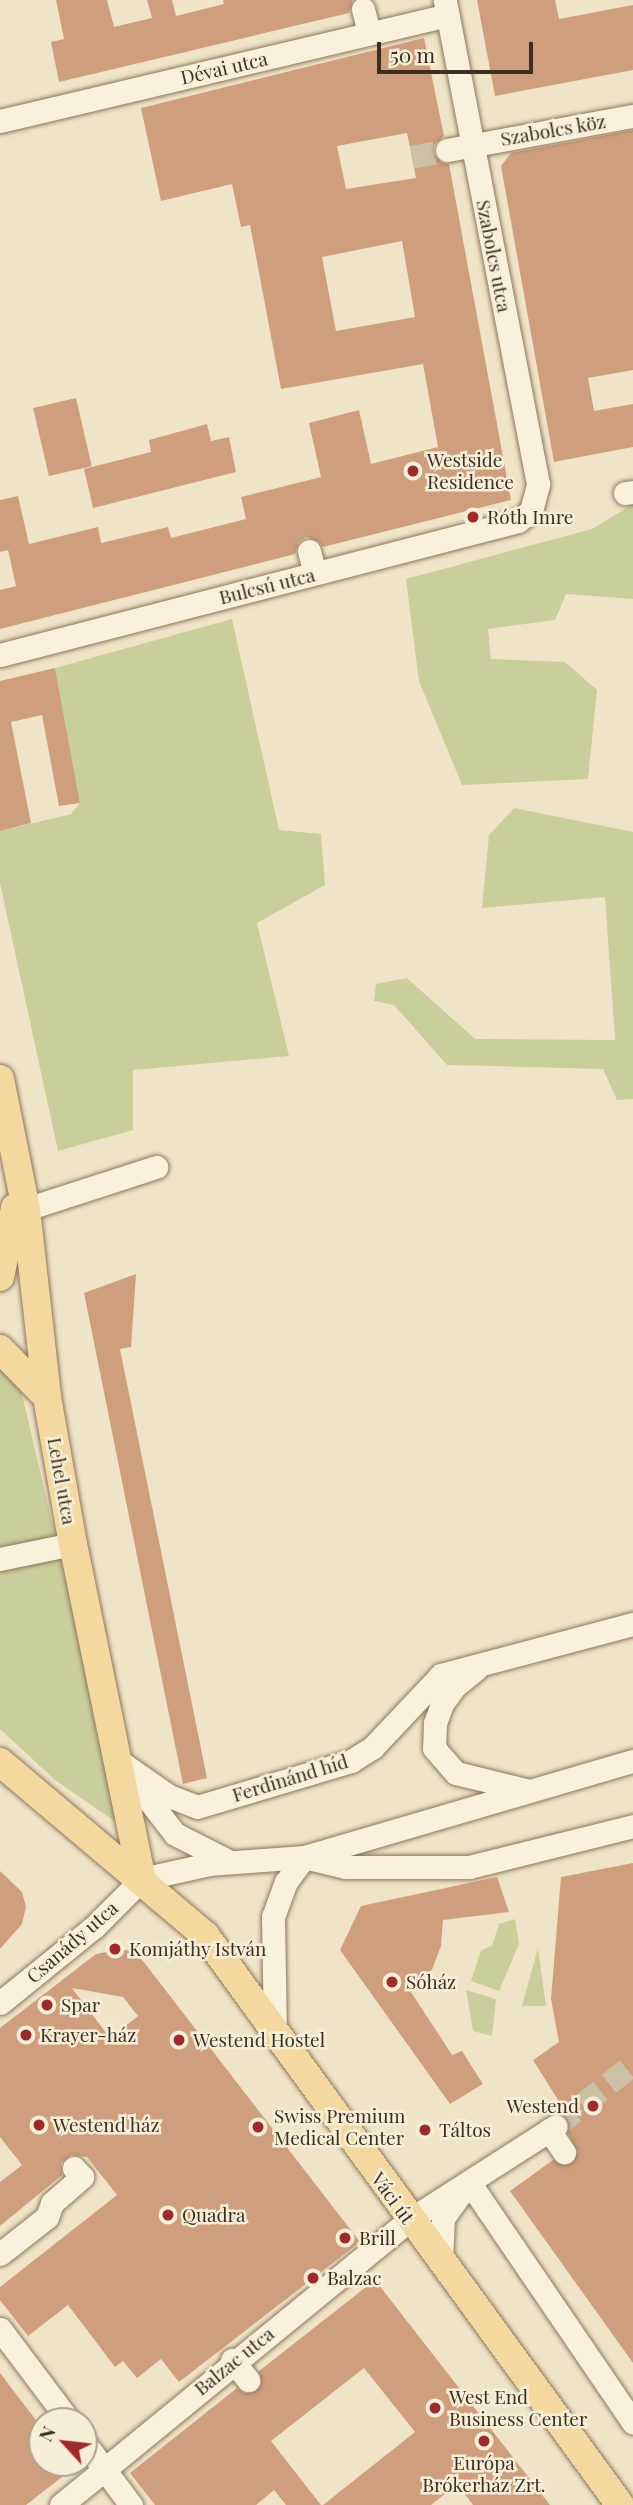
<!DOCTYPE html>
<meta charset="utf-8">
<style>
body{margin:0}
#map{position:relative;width:633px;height:2505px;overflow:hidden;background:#f0e4c8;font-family:"Playfair Display",serif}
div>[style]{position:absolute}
.green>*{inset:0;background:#c9cf9b}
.building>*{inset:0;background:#cf9f7d;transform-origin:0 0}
.minor-tunnel>*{height:23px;margin-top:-11.5px;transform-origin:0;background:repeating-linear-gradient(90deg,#ccc0a6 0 23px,transparent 0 34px)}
.roads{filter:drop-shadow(0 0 2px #8d765c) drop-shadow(0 0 2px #8d765c)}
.minor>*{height:23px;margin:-11.5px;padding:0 11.5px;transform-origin:11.5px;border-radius:11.5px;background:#faf1dc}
.major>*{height:28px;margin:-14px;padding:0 14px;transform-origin:14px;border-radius:14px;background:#f3d9a0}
.dots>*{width:19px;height:19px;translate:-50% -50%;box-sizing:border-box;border:4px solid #f7eed8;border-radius:50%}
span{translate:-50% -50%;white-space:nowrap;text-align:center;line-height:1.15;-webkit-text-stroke:5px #f7eed8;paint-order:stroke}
.street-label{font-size:19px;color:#3d2e20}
.poi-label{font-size:19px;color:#3d2e20}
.left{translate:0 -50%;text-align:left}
.right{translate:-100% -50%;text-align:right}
.north{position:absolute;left:28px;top:2407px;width:70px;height:70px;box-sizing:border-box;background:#f7eed8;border:2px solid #ada18e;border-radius:50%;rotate:297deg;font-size:19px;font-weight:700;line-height:28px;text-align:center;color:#3d2e20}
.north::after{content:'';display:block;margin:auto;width:24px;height:32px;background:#9e2a2b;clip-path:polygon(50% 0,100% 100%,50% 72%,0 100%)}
.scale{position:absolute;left:377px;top:42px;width:156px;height:32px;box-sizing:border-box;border:4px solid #3d2e20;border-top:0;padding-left:9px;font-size:21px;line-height:24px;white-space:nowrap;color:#3d2e20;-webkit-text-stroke:5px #f7eed8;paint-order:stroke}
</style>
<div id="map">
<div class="green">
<div style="clip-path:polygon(633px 504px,633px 599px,566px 594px,555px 620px,488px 629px,491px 659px,565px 662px,597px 690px,588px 779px,462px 785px,419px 681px,406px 579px,592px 529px)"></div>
<div style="clip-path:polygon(232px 619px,279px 830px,321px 834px,325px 885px,257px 923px,289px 1056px,133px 1070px,133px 1130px,58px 1151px,0 883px,0 831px,71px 814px,80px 803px,55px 668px)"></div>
<div style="clip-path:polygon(514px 808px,633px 832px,633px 1099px,617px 1100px,603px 1069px,447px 1065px,394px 1005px,374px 1001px,376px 984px,407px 978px,475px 1039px,615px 1040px,605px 897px,482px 908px,489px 835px)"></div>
<div style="clip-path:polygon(0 1356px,18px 1377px,121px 1817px,117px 1823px,55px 1780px,0 1729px)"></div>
<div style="clip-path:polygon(515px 1919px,519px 1944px,499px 1991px,471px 1981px,481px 1950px,492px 1946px,499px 1924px)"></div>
<div style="clip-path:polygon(538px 1948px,546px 2006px,522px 2006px)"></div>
<div style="clip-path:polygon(466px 1990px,496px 1999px,492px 2036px,473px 2031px)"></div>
</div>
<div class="building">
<div style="clip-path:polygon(56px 0,107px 0,114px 27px,152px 18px,147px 0,172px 0,176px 16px,224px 4px,223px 0,353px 0,349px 13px,59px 82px,51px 42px,64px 39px)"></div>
<div style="clip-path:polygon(477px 0,555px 0,559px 19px,633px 5px,633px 70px,495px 96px)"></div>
<div style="clip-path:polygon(evenodd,424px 38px,444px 136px,434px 145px,433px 153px,442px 163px,449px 164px,511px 500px,323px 547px,318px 541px,306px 537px,299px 542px,295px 554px,0 629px,0 590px,16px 586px,8px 550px,0 552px,0 500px,18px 496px,29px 544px,98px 527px,101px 543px,168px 527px,171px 538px,246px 519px,241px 497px,321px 477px,309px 423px,359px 410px,371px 464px,438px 447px,423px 364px,281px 389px,250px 225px,241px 227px,232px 184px,161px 201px,141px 108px,424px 38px,407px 133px,416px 178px,346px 189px,337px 146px,407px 133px,424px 38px,402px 241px,415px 317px,336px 331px,322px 257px,402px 241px)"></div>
<div style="clip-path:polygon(633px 130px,633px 370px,588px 378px,594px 411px,633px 404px,633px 447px,554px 462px,501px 166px,511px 153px)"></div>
<div style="left:76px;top:398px;width:70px;height:44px;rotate:77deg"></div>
<div style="clip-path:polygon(207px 424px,211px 441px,229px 437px,236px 472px,93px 508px,84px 469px,151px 452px,149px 440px)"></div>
<div style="clip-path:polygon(55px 668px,80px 803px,59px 806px,42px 715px,11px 722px,31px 823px,0 831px,0 681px)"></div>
<div style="clip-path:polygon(136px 1274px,131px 1347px,120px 1349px,207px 1778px,183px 1784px,84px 1293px)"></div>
<div style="clip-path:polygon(633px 1863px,633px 2363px,510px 2191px,553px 2160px,571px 2164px,578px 2152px,568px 2133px,567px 2118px,547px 2112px,558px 2100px,533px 2060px,559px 2042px,551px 1999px,561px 1877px)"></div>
<div style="clip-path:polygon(0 1871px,22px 1892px,26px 1907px,22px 1924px,0 1949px)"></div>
<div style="clip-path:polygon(497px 1877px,509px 1912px,443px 1920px,441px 1946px,431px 1972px,411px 1992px,452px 2055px,462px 2051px,483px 2084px,450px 2104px,340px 1950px,361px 1906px)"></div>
<div style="clip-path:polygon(evenodd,122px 1949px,134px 1952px,143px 1961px,360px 2242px,179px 2382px,161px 2359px,137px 2378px,123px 2361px,115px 2367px,68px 2305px,28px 2336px,0 2300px,0 2287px,117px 2195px,87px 2157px,71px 2155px,61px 2163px,62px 2175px,0 2226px,0 2182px,22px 2165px,0 2137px,0 2028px,96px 1954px,122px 1949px,72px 1988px,123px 1997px,138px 2016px,110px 2038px,72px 1988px)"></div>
<div style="clip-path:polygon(375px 2280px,550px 2505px,473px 2505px,457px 2484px,431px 2505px,323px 2505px,415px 2432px,364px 2368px,271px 2441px,321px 2505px,286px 2505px,274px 2490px,256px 2505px,155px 2505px,130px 2473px,237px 2388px,244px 2393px,256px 2391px,261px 2384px,259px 2371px)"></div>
<div style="clip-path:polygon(0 2373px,42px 2428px,42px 2463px,80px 2463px,26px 2505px,0 2505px)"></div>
</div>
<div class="minor-tunnel">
<div style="left:412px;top:157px;width:36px;rotate:-11deg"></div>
<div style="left:556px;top:2126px;width:99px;rotate:-38.8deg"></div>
</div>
<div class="roads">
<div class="minor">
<div style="left:363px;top:9px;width:25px;rotate:76deg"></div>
<div style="left:0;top:121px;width:460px;rotate:-13.3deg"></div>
<div style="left:447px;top:150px;width:189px;rotate:-10.4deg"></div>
<div style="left:625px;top:493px;width:8px;rotate:-7deg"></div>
<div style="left:309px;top:551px;width:23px;rotate:75deg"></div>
<div style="left:0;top:655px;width:535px;rotate:-14.5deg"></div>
<div style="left:518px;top:521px;width:16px;rotate:-38deg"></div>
<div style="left:531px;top:511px;width:28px;rotate:-75deg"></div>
<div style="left:538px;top:484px;width:493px;rotate:-100.9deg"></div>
<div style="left:26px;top:1209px;width:137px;rotate:-17.9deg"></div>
<div style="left:0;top:1559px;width:75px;rotate:-11.6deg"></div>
<div style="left:476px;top:1669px;width:27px;rotate:141deg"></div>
<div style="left:455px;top:1686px;width:22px;rotate:126deg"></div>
<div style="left:442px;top:1704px;width:20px;rotate:110deg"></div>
<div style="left:435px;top:1723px;width:25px;rotate:92deg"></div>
<div style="left:434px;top:1748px;width:33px;rotate:49deg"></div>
<div style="left:456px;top:1773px;width:72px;rotate:13.7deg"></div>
<div style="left:120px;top:1762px;width:60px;rotate:34.8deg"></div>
<div style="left:169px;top:1796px;width:30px;rotate:21deg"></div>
<div style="left:197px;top:1807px;width:161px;rotate:-16.6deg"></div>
<div style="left:351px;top:1761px;width:26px;rotate:-32deg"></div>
<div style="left:373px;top:1747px;width:99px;rotate:-46.6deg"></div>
<div style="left:441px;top:1675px;width:199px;rotate:-14.9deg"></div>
<div style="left:130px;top:1776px;width:73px;rotate:52.2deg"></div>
<div style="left:175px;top:1834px;width:59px;rotate:27deg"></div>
<div style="left:304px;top:1857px;width:43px;rotate:13.4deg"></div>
<div style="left:346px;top:1867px;width:123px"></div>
<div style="left:469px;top:1867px;width:169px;rotate:-14deg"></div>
<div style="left:0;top:2003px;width:121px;rotate:-39deg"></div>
<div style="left:94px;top:1927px;width:68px;rotate:-45deg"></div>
<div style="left:142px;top:1879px;width:69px;rotate:-12.6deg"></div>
<div style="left:209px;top:1864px;width:95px;rotate:-4.2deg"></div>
<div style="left:304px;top:1857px;width:343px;rotate:-16.3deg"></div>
<div style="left:275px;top:2033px;width:116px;rotate:-91deg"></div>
<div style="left:273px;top:1917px;width:37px;rotate:-70deg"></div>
<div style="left:286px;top:1882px;width:31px;rotate:-54deg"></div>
<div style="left:549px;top:2130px;width:27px;rotate:56deg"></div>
<div style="left:469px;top:2182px;width:291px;rotate:55.7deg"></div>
<div style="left:0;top:2254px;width:60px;rotate:-38.2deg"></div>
<div style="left:47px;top:2217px;width:15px;rotate:-70deg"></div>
<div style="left:52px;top:2203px;width:40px;rotate:-41deg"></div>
<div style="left:82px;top:2177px;width:12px;rotate:-132deg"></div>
<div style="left:441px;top:2262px;width:44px;rotate:-87.4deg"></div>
<div style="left:443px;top:2218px;width:31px;rotate:-54deg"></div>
<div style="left:0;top:2329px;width:115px;rotate:53.1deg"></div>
<div style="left:232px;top:2360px;width:26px;rotate:51deg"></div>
<div style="left:84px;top:2442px;width:79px;rotate:53.3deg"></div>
<div style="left:61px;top:2505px;width:450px;rotate:-39.3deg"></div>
<div style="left:409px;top:2220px;width:174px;rotate:-32.6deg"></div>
</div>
<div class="major">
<div style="left:0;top:1079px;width:133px;rotate:78.7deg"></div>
<div style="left:26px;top:1209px;width:189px;rotate:83.6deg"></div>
<div style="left:47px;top:1397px;width:149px;rotate:80deg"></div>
<div style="left:73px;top:1544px;width:342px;rotate:78.4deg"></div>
<div style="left:0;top:1277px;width:71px;rotate:-77.7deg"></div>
<div style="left:0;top:1349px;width:67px;rotate:45.6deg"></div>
<div style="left:0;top:1762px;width:268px;rotate:40.2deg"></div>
<div style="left:205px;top:1935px;width:705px;rotate:53.94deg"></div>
</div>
</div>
<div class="dots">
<div style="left:413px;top:471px;background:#9e2a2b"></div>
<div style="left:473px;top:517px;background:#9e2a2b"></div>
<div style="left:115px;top:1949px;background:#9e2a2b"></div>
<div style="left:392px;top:1982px;background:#9e2a2b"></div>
<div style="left:47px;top:2005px;background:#9e2a2b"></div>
<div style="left:26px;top:2035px;background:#9e2a2b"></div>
<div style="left:179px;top:2040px;background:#9e2a2b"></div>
<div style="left:593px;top:2106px;background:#9e2a2b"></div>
<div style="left:39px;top:2125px;background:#9e2a2b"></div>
<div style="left:258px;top:2127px;background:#9e2a2b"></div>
<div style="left:425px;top:2130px;background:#9e2a2b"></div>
<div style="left:168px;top:2215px;background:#9e2a2b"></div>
<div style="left:345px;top:2238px;background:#9e2a2b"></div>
<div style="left:313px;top:2278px;background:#9e2a2b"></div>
<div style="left:435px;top:2408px;background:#9e2a2b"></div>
<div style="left:484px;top:2441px;background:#9e2a2b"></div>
</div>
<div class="street-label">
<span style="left:224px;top:68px;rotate:-13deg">Dévai utca</span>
<span style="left:553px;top:130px;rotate:-10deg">Szabolcs köz</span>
<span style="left:494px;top:256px;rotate:79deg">Szabolcs utca</span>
<span style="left:267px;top:586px;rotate:-14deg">Bulcsú utca</span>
<span style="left:62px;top:1481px;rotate:80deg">Lehel utca</span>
<span style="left:290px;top:1778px;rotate:-17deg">Ferdinánd híd</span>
<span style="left:72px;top:1942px;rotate:-41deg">Csanády utca</span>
<span style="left:393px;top:2198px;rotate:54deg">Váci út</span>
<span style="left:234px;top:2361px;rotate:-39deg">Balzac utca</span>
</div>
<div class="poi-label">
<span class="left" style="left:427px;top:471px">Westside<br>Residence</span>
<span class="left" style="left:487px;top:517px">Róth Imre</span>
<span class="left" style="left:129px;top:1949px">Komjáthy István</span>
<span class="left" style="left:406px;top:1982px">Sóház</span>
<span class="left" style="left:61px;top:2005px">Spar</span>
<span class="left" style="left:40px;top:2035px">Krayer-ház</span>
<span class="left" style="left:193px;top:2040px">Westend Hostel</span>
<span class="right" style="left:579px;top:2106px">Westend</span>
<span class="left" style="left:274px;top:2127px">Swiss Premium<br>Medical Center</span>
<span class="left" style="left:53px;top:2125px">Westend ház</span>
<span class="left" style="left:439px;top:2130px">Táltos</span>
<span class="left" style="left:182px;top:2215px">Quadra</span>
<span class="left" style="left:359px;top:2238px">Brill</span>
<span class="left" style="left:327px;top:2278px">Balzac</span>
<span class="left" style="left:449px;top:2408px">West End<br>Business Center</span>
<span style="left:484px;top:2474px">Európa<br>Brókerház Zrt.</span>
</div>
<div class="north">N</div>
<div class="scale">50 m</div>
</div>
